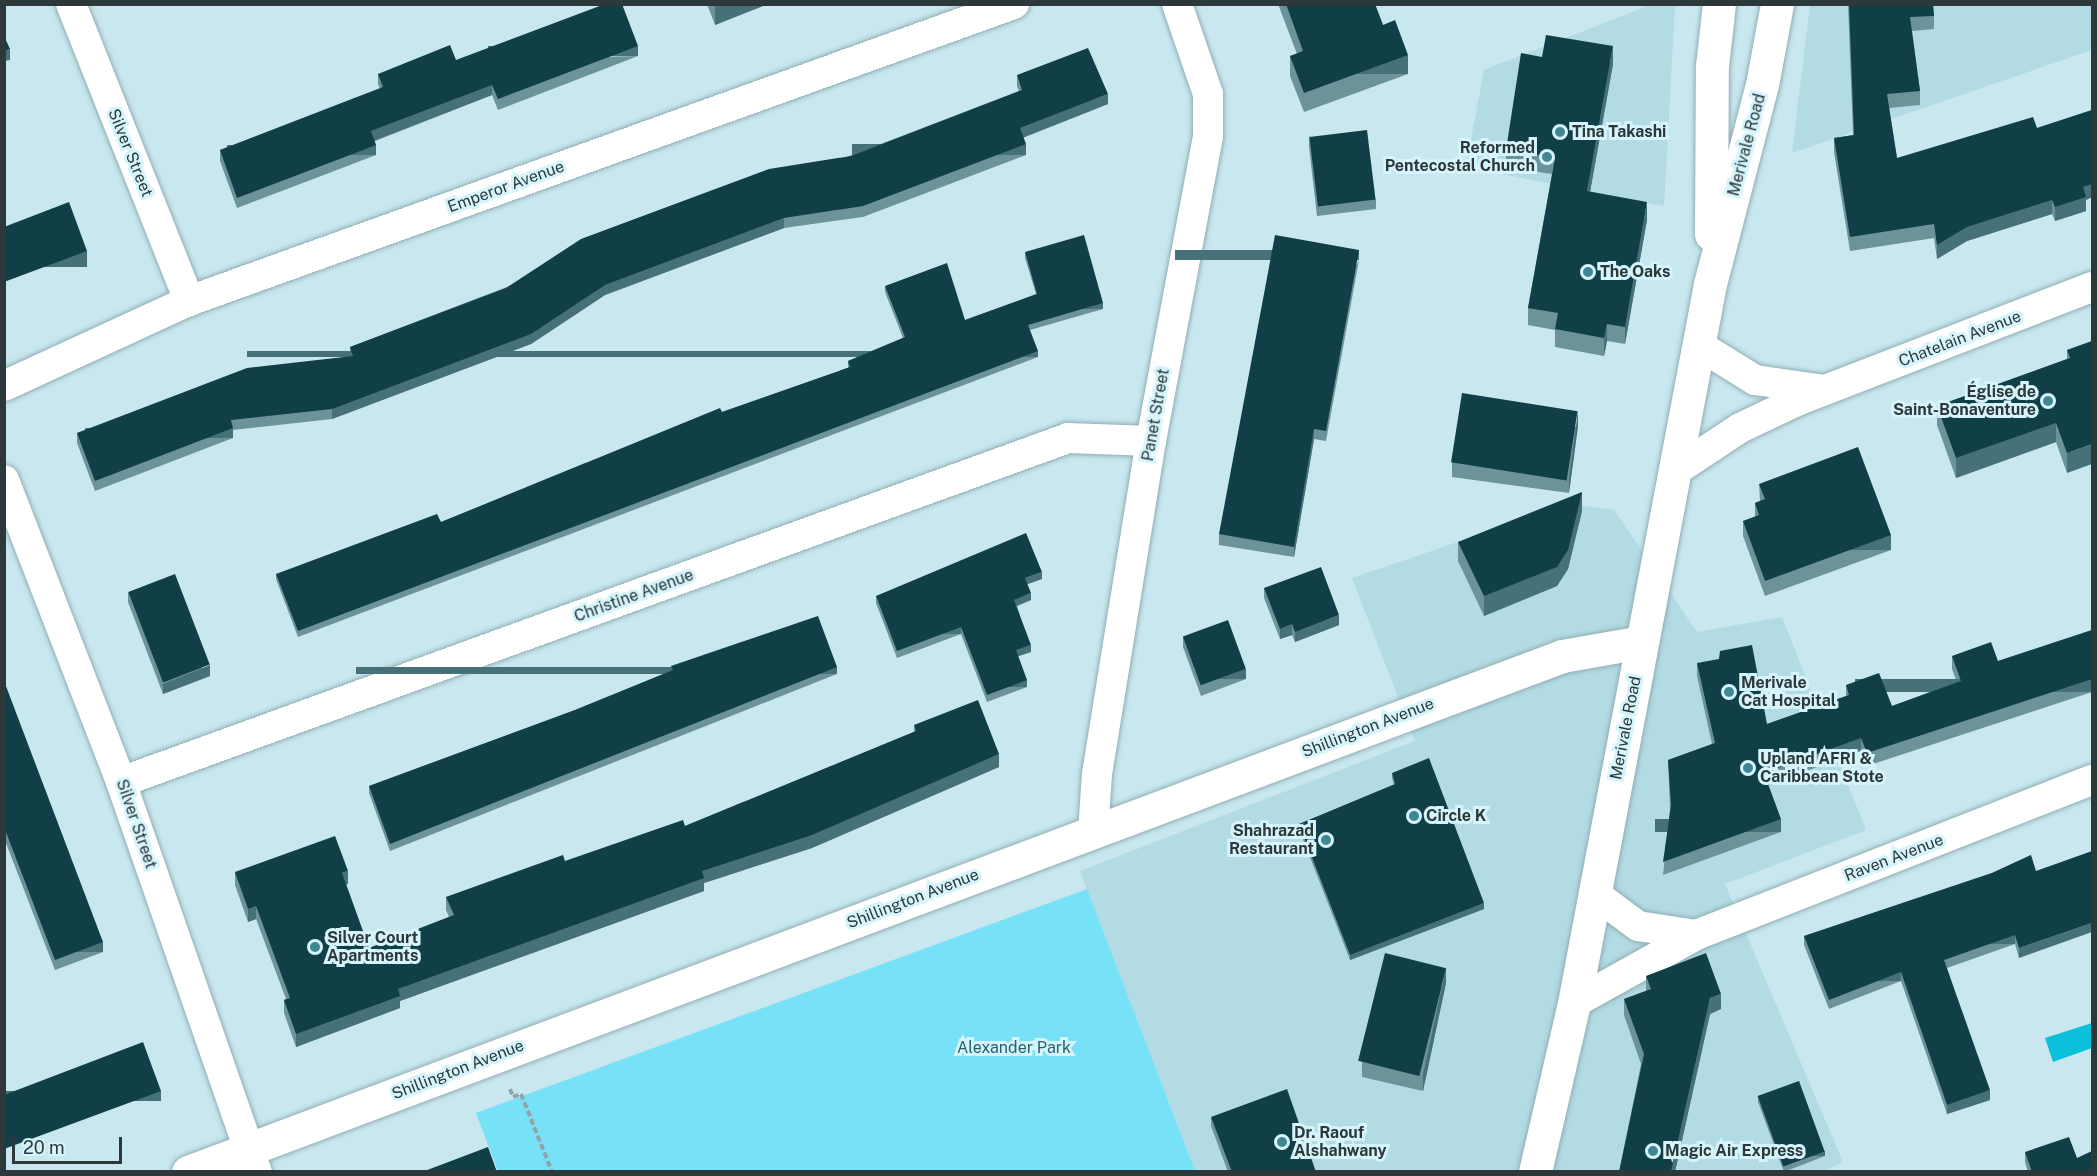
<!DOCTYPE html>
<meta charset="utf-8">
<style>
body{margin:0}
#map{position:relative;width:2097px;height:1176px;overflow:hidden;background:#c8e7ee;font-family:"Public Sans",sans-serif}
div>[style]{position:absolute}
.built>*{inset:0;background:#b3dbe4}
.green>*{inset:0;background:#77e2f7}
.water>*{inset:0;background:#0bc0da}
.path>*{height:4px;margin-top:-2px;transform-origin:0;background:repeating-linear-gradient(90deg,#8ea5ab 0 6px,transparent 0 9px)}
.roads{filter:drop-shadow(0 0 2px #90aeb4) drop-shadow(0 0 2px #90aeb4)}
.minor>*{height:30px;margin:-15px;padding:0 15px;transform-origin:15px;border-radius:15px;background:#fff}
.tertiary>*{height:33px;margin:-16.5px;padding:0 16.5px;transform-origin:16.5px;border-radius:16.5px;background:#fff}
.secondary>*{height:33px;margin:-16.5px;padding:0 16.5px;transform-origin:16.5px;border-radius:16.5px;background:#fff}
.wall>*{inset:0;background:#6c939a}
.shaded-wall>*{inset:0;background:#477179;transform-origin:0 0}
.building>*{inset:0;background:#103f47;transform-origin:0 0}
.dots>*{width:16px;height:16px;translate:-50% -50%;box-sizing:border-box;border:3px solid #d5f4fb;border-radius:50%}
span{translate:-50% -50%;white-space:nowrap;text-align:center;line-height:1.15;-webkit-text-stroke:6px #d5f4fb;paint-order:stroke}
.poi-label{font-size:16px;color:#2c383a;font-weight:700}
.left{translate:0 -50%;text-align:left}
.right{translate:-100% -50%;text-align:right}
.street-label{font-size:16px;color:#2c383a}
.park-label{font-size:16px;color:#25616c}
.frame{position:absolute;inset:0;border:6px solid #2c383a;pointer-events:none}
.scale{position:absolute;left:12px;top:1137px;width:110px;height:27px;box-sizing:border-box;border:3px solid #2c383a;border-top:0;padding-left:8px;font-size:18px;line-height:21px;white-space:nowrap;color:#2c383a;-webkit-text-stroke:4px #d5f4fb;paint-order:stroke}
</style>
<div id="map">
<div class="built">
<div style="clip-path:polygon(1650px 5px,1675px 5px,1664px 206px,1466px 167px,1484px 70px)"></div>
<div style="clip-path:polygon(1810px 5px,2092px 5px,2092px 50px,1792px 153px)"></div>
<div style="clip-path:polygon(1569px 504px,1614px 510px,1697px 632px,1782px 617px,1866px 830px,1725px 884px,1843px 1162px,1823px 1172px,1195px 1171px,1080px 871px,1415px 741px,1352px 578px)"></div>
</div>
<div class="green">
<div style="clip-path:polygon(1087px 889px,1195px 1171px,498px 1171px,476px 1113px)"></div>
</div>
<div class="water">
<div style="clip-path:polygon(2092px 1023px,2092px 1048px,2053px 1062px,2045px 1038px)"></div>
</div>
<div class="path">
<div style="left:510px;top:1089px;width:9px;rotate:69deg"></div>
<div style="left:513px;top:1097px;width:9px;rotate:-21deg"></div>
<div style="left:521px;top:1094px;width:84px;rotate:68.3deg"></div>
</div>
<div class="roads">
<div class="minor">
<div style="left:71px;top:4px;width:320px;rotate:68.3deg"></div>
<div style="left:1700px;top:346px;width:65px;rotate:31.7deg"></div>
<div style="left:1755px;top:380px;width:71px;rotate:8.1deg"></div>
<div style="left:4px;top:386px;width:204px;rotate:-24.7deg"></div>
<div style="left:189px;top:301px;width:877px;rotate:-19.8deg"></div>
<div style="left:1675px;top:471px;width:78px;rotate:-33.5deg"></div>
<div style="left:1740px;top:428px;width:65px;rotate:-25.4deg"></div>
<div style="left:1799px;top:400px;width:314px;rotate:-21.1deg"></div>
<div style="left:4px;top:480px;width:324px;rotate:68.8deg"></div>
<div style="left:121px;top:782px;width:413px;rotate:70.8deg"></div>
<div style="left:121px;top:782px;width:1008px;rotate:-19.96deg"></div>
<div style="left:1068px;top:438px;width:83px;rotate:2.1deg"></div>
<div style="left:1093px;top:832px;width:58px;rotate:-86.1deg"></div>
<div style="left:1097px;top:774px;width:337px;rotate:-80.8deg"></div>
<div style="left:1151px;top:441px;width:310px;rotate:-79.4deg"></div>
<div style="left:1208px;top:136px;width:42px;rotate:-90deg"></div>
<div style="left:1208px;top:94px;width:95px;rotate:-109deg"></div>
<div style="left:1595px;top:894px;width:54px;rotate:36.7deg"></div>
<div style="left:1638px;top:926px;width:59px;rotate:8.8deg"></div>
<div style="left:1574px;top:1003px;width:140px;rotate:-29.1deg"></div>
<div style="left:1696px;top:935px;width:425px;rotate:-21.4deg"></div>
</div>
<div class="tertiary">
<div style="left:188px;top:1172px;width:1468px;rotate:-20.58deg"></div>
<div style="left:1562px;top:656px;width:81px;rotate:-9.9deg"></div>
</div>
<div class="secondary">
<div style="left:1711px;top:234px;width:168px;rotate:-89.7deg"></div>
<div style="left:1712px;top:66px;width:62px;rotate:-83.6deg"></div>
<div style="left:1535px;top:1172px;width:173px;rotate:-77deg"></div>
<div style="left:1574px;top:1003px;width:732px;rotate:-79.29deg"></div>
<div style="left:1710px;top:284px;width:206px;rotate:-75.4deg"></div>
<div style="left:1762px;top:85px;width:82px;rotate:-79.5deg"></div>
</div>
</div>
<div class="wall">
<div style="clip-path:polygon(707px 4px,768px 4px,715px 25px)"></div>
<div style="clip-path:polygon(1278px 4px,1375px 4px,1383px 25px,1408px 74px,1304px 112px,1290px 76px,1290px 56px,1297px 54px)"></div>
<div style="clip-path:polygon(1848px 4px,1933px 4px,1934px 16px,1934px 29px,1912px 31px,1920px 91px,1920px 105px,1889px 108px,1897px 158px,2037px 128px,2092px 110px,2092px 197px,2086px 200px,2086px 211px,2055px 221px,2052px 214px,1967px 241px,1937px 259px,1934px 238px,1850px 251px,1834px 152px,1834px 138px,1853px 135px)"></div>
<div style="clip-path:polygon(638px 56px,498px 110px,492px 95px,375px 141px,376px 155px,237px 208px,220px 161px,220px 150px,380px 89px,378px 84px,378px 74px,456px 60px)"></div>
<div style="clip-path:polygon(1542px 57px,1613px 64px,1590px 192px,1647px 220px,1625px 344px,1607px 341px,1604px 356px,1555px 347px,1555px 330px,1528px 325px,1528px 308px,1552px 174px,1506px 167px,1506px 150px)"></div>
<div style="clip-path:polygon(1017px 75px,1108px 104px,1023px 137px,1026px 155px,863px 217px,784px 228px,605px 295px,531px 344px,332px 419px,233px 430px,233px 438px,95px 491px,77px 443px,77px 433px,350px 356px,350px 347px,1019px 91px,1017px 86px)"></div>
<div style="clip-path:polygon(1309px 136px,1376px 199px,1376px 209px,1317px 216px,1309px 147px)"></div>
<div style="clip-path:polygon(1025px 252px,1103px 309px,1030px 330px,1038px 357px,298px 637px,276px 579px,276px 574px,441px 522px,722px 412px,848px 368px,848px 361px,903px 338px,885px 292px,885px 286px,965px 320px,1036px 294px,1025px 258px)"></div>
<div style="clip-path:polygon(1359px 260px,1326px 441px,1314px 439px,1294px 557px,1219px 545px,1219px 534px)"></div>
<div style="clip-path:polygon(2092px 341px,2067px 473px,2056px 442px,1956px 478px,1937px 425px,1937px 406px,2067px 359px,2067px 350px)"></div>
<div style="clip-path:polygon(1578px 426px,1569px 493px,1452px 477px,1452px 462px)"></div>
<div style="clip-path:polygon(1759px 484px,1891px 550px,1765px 596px,1743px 536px,1743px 521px,1755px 517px,1755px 503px,1760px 501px)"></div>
<div style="clip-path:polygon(1582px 511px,1568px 569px,1557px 586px,1484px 616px,1458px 561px,1458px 542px)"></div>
<div style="clip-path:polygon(1042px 579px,1027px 584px,1031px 600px,1017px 606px,1031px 652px,1018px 656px,1027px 687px,987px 702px,961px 634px,897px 658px,876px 603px,876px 596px)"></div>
<div style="clip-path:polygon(1264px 588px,1339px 625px,1295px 642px,1292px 635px,1280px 639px,1264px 598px)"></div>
<div style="clip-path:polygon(128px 592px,210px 676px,163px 694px,128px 602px)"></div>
<div style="clip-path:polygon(2092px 630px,2092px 692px,1867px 766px,1861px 751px,1768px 785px,1781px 832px,1663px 875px,1670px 809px,1668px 760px,1712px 744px,1697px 676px,1697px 663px,1767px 724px,1846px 696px,1846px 685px,1892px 706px,1957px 682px,1952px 669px,1952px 656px,1998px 661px)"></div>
<div style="clip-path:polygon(1183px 637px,1246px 679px,1201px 696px,1183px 647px)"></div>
<div style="clip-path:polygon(671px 666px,837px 674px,390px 851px,369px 793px,369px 786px,575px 710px,671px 671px)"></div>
<div style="clip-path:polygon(4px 681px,103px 952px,55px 970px,4px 838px)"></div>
<div style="clip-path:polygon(914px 725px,999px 767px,812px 848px,704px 883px,704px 891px,400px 1001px,400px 1008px,296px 1047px,284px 1013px,284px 1000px,286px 999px,256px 919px,248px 922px,235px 885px,235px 872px,348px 884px,346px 884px,369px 948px,449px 917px,446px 910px,446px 897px,685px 826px,914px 732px)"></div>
<div style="clip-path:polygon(1392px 773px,1484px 909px,1350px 960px,1299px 829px,1299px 824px,1394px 785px,1392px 778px)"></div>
<div style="clip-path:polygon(2031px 855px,2019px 958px,2015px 944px,1947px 968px,1990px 1100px,1947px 1114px,1901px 981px,1829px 1009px,1804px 945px,1804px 936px,1992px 873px)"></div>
<div style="clip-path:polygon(1646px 976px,1721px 1009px,1710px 1014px,1675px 1172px,1619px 1172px,1641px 1064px,1624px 1015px,1624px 999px,1646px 991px)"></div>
<div style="clip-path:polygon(1446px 983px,1423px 1091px,1362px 1077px,1362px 1062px)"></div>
<div style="clip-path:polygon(1758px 1097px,1825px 1156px,1784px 1172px,1758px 1102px)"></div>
<div style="clip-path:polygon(1211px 1117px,1316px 1172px,1228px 1172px,1211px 1126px)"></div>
<div style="clip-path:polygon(2025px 1152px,2077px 1158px,2092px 1172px,2028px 1172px,2025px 1162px)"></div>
</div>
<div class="shaded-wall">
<div style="clip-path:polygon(715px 4px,768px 4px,715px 25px)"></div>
<div style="left:638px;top:46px;width:10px;height:150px;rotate:90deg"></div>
<div style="clip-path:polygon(1613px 46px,1613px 64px,1587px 209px,1587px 191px)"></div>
<div style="clip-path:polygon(10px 49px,10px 60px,4px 61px,4px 51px)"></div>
<div style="left:1408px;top:55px;width:19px;height:111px;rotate:90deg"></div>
<div style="clip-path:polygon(492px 85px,492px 95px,371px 142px,371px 131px)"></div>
<div style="clip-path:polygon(1108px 94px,1108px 104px,1020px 139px,1020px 128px)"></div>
<div style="left:1026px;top:144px;width:11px;height:174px;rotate:90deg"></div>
<div style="left:376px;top:145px;width:10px;height:149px;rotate:90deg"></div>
<div style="clip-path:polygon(2092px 184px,2092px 197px,2086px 200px,2086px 211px,2055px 221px,2055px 207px,2083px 187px)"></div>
<div style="clip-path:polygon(2052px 200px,2052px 214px,1967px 241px,1937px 259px,1937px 245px,1967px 227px)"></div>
<div style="clip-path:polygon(1647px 202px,1647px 220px,1625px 344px,1625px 327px)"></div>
<div style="clip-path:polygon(784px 218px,784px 228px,605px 295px,531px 344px,332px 419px,332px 409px,605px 285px)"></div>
<div style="left:1359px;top:250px;width:10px;height:184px;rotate:90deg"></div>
<div style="left:87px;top:251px;width:16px;height:89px;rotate:90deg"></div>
<div style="left:1103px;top:303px;width:6px;height:78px;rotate:90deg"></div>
<div style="clip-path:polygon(1607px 324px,1607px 341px,1604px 356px,1604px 338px)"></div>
<div style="left:1038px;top:351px;width:6px;height:791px;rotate:90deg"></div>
<div style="clip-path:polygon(1578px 411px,1578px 426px,1569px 493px,1569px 478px)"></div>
<div style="clip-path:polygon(2056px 423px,2056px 442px,1956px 478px,1956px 458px)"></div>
<div style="left:233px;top:428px;width:10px;height:148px;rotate:90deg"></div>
<div style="clip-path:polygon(1314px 429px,1314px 439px,1294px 557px,1294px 547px)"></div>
<div style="clip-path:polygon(2092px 444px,2092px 464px,2067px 473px,2067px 453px)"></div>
<div style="clip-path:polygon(1582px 492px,1582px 511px,1568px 569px,1557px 586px,1484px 616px,1484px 596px)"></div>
<div style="left:1891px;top:535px;width:15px;height:134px;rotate:90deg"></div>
<div style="clip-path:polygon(1042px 572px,1042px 579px,1025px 585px,1025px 578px)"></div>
<div style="clip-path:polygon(1031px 593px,1031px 600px,1014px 607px,1014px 600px)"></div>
<div style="clip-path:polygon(1339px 615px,1339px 625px,1295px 642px,1295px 632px)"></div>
<div style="clip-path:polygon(1292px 624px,1292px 635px,1280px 639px,1280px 629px)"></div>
<div style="left:961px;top:627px;width:7px;height:68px;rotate:90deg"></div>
<div style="clip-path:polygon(1031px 645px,1031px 652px,1016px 657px,1016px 650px)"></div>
<div style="clip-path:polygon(210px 665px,210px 676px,163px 694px,163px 684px)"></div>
<div style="left:837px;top:667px;width:7px;height:481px;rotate:90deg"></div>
<div style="left:1246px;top:669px;width:10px;height:48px;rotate:90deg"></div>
<div style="left:2092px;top:679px;width:13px;height:237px;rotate:90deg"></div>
<div style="left:1027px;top:680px;width:7px;height:43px;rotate:90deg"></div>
<div style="left:1861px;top:738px;width:13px;height:103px;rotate:90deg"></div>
<div style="clip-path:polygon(999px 754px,999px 767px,812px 848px,704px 883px,704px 891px,400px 1001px,400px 1008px,296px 1047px,296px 1034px,398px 989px)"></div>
<div style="left:1781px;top:819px;width:13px;height:126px;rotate:90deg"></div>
<div style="clip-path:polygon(348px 871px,348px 884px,342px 886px,342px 873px)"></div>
<div style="clip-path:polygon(1484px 903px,1484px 909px,1350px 960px,1350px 955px)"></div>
<div style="clip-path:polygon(256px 906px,256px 919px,248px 922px,248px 909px)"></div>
<div style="clip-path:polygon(2092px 923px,2092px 932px,2019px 958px,2019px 948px)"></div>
<div style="left:2015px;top:935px;width:9px;height:75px;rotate:90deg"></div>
<div style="left:103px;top:942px;width:10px;height:51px;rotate:90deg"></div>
<div style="clip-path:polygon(1446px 968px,1446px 983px,1423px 1091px,1423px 1075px)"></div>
<div style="left:1901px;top:972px;width:9px;height:77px;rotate:90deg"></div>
<div style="clip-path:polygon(1721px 994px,1721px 1009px,1710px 1014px,1675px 1172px,1671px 1172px,1710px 998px)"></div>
<div style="clip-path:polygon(1990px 1090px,1990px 1100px,1947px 1114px,1947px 1105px)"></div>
<div style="left:161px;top:1091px;width:10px;height:167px;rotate:90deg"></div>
<div style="left:1825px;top:1151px;width:5px;height:44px;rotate:90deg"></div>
</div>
<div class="building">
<div style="clip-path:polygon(605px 4px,622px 4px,638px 46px,498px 99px,492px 85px,371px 131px,376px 145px,237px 198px,220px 150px,383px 87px,378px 74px,450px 45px,456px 60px)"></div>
<div style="clip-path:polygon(1286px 4px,1375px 4px,1383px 25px,1395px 20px,1408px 55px,1304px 93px,1290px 56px,1303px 51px)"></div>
<div style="clip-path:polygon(1849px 4px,1933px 4px,1934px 16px,1910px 17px,1920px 91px,1887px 94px,1897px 158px,2033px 117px,2037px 128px,2092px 110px,2092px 184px,2083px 187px,2086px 197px,2055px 207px,2052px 200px,1967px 227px,1937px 245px,1934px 224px,1850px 237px,1834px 138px,1854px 135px)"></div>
<div style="clip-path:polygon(1546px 35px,1613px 46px,1587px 191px,1647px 202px,1625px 327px,1607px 324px,1604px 338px,1555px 329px,1558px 313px,1528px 308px,1555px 158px,1506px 150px,1521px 53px,1542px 57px)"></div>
<div style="clip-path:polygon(4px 36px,10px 49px,4px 51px)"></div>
<div style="clip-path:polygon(1088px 48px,1108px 94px,1020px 128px,1026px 144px,863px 206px,784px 218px,605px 285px,531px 334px,332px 409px,231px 420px,233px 428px,95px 481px,77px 433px,247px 368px,353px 356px,350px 347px,506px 288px,581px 239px,769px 169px,851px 156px,1022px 90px,1017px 75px)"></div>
<div style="left:1367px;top:130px;width:70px;height:58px;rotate:83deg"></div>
<div style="clip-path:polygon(69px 202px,87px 251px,4px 282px,4px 227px)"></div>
<div style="clip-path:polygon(1084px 235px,1103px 303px,1028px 325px,1038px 351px,298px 631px,276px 574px,437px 514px,441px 522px,720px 408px,722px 412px,850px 367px,848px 361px,905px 337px,885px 286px,947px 263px,965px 320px,1037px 294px,1025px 252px)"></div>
<div style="clip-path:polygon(1275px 235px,1359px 250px,1326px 431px,1314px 429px,1294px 547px,1219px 534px)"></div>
<div style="clip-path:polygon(2092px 341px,2092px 444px,2067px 453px,2056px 423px,1956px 458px,1937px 406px,2070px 358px,2067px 350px)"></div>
<div style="left:1462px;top:393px;width:117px;height:70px;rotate:9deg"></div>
<div style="clip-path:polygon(1858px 447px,1891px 535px,1765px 581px,1743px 521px,1759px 515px,1755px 503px,1765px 499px,1759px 484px)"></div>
<div style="clip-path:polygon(1582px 492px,1568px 550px,1557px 567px,1484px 596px,1458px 542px)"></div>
<div style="clip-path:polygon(1026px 533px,1042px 572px,1025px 578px,1031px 593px,1014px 600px,1031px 645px,1016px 650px,1027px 680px,987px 695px,961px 627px,897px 651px,876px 596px)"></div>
<div style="clip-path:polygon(1321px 567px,1339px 615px,1295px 632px,1292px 624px,1280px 629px,1264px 588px)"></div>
<div style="left:175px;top:574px;width:97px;height:50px;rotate:69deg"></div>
<div style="clip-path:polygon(818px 616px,837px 667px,390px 844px,369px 786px,575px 710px,673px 670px,671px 666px)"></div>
<div style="left:1228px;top:620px;width:52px;height:48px;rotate:70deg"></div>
<div style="clip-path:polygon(2092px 630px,2092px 679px,1867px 753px,1861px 738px,1764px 773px,1781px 819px,1663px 862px,1671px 805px,1668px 760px,1715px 743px,1697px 663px,1719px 659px,1720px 651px,1752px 645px,1767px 724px,1849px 695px,1846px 685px,1879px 673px,1892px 706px,1961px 681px,1952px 656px,1991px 642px,1998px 661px)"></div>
<div style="clip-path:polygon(4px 681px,103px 942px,55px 960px,4px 827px)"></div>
<div style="clip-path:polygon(978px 700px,999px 754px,812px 835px,702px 871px,704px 878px,398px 989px,400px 996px,296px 1034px,284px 1000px,290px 998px,256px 906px,248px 909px,235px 872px,335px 836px,348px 871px,342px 873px,369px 948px,454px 915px,446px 897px,563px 855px,565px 861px,683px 820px,685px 826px,916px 731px,914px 725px)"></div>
<div style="clip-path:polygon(1429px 758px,1484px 903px,1350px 955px,1299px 824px,1395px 784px,1392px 773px)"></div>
<div style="clip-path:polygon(2092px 851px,2092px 923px,2019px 948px,2015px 935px,1944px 960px,1990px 1090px,1947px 1105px,1901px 972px,1829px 1000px,1804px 936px,1992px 873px,2031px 855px,2036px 871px)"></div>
<div style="left:1385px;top:953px;width:63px;height:111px;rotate:14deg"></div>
<div style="clip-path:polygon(1706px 953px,1721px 994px,1710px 998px,1671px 1172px,1619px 1172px,1644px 1054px,1624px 999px,1651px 989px,1646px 976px)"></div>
<div style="clip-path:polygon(143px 1042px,161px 1091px,4px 1149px,4px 1095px)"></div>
<div style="left:1799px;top:1081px;width:75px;height:44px;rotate:70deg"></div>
<div style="clip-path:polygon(1287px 1089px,1316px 1172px,1232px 1172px,1211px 1117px)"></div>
<div style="clip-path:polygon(2069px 1137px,2077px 1158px,2092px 1151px,2092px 1172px,2032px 1172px,2025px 1152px)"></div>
<div style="clip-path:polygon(488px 1147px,497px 1172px,422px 1172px)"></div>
</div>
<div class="dots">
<div style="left:1560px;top:132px;background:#418693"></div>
<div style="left:1547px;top:157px;background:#418693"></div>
<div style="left:1588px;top:272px;background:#418693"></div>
<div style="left:2048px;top:401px;background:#418693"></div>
<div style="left:1729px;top:692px;background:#418693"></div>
<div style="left:1748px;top:768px;background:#418693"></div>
<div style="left:1414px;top:816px;background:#418693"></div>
<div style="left:1326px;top:840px;background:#418693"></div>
<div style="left:315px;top:947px;background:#418693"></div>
<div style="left:1282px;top:1142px;background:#418693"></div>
<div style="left:1653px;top:1151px;background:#418693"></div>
</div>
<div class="poi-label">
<span class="left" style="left:1572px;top:132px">Tina Takashi</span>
<span class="right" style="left:1535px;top:157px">Reformed<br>Pentecostal Church</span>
<span class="left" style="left:1600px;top:272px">The Oaks</span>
<span class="right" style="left:2036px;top:401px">Église de<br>Saint-Bonaventure</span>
<span class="left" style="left:1741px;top:692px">Merivale<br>Cat Hospital</span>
<span class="left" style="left:1760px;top:768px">Upland AFRI &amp;<br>Caribbean Stote</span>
<span class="left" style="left:1426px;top:816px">Circle K</span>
<span class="right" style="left:1314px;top:840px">Shahrazad<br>Restaurant</span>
<span class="left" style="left:327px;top:947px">Silver Court<br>Apartments</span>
<span class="left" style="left:1294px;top:1142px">Dr. Raouf<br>Alshahwany</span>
<span class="left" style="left:1665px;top:1151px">Magic Air Express</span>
</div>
<div class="street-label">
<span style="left:1747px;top:145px;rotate:-75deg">Merivale Road</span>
<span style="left:130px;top:153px;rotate:68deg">Silver Street</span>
<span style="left:506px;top:187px;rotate:-20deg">Emperor Avenue</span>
<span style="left:1960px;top:339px;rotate:-21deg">Chatelain Avenue</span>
<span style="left:1156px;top:415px;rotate:-80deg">Panet Street</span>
<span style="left:634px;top:596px;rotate:-20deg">Christine Avenue</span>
<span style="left:1368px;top:728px;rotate:-21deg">Shillington Avenue</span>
<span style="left:1626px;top:728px;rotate:-79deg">Merivale Road</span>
<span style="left:136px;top:824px;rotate:71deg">Silver Street</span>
<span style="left:1894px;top:858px;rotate:-21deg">Raven Avenue</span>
<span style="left:913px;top:899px;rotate:-21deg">Shillington Avenue</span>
<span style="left:458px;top:1070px;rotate:-21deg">Shillington Avenue</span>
</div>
<div class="park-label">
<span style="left:1014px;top:1048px">Alexander Park</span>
</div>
<div class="frame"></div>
<div class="scale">20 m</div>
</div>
